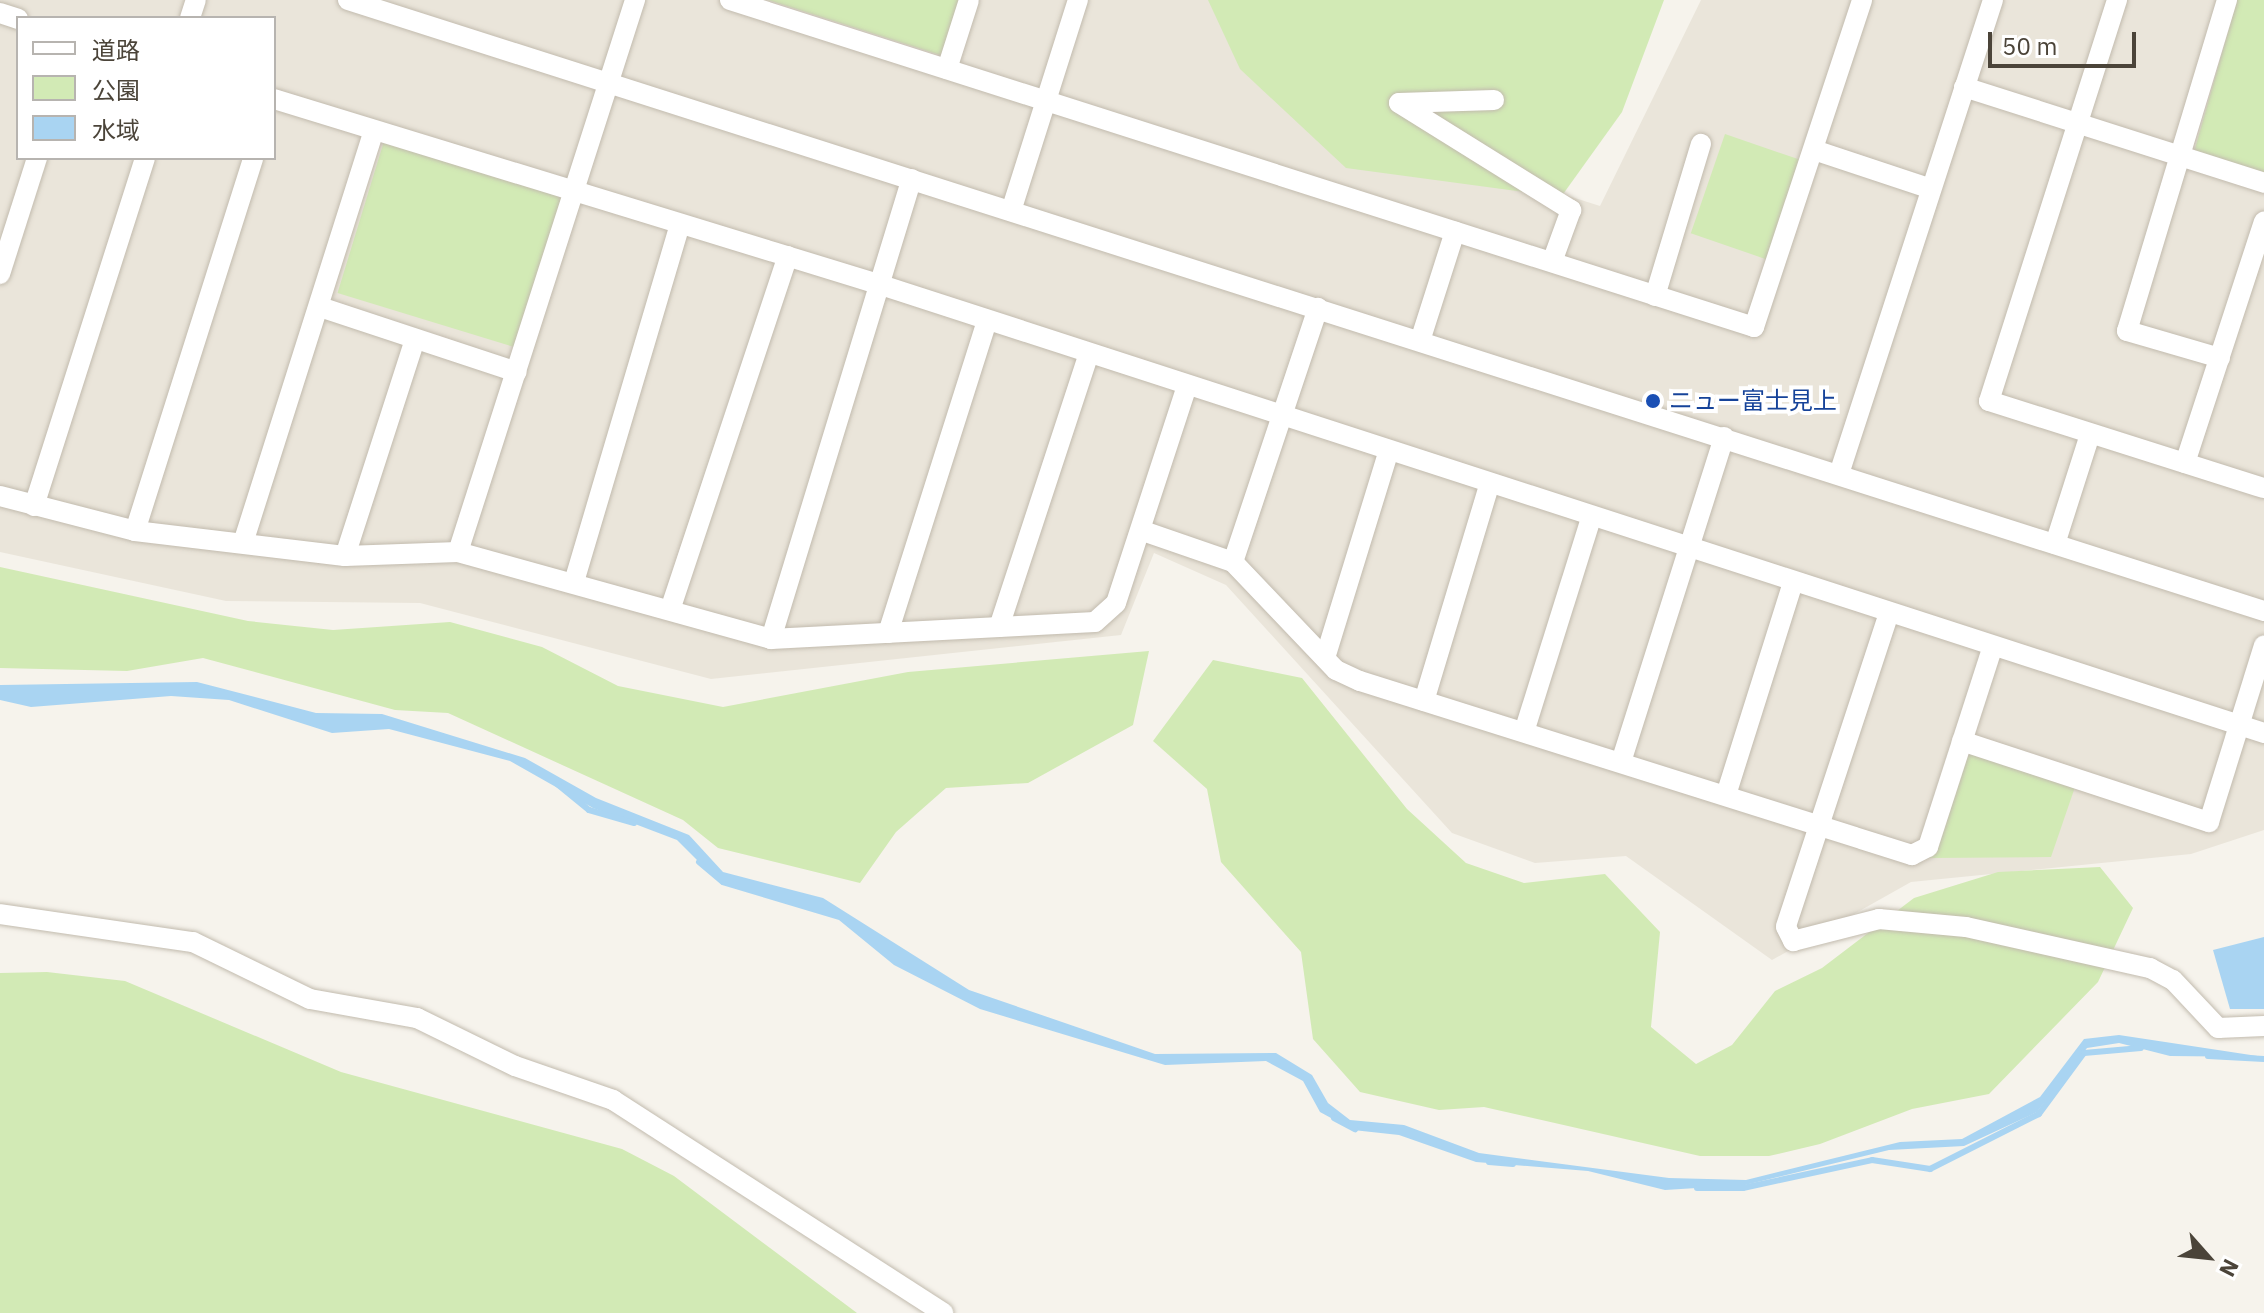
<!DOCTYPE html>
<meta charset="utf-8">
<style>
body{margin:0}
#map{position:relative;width:2264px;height:1313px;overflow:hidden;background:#f6f3ec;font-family:"IBM Plex Sans","Noto Sans JP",sans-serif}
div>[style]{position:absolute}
.residential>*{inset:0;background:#eae5da}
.green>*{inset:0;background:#d2eab5;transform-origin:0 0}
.water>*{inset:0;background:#a9d4f2}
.stream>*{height:6px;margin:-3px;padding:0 3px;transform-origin:3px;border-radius:3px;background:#a9d4f2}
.roads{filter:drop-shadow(0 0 2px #c2bbae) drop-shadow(0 0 2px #c2bbae)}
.minor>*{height:20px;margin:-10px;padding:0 10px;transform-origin:10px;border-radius:10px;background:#fff}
.dots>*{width:22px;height:22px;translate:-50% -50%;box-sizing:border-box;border:4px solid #fff;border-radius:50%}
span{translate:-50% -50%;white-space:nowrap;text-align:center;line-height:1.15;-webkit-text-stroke:8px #fff;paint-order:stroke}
.transit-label{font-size:24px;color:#164399}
.left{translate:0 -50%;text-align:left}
.legend{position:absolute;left:16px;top:16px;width:260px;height:144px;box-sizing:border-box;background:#fff;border:2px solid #b7b4b0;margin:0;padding:10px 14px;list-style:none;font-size:24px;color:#4b4439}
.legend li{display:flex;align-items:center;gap:16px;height:40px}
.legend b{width:40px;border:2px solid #b7b4b0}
.north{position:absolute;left:2168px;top:1217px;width:80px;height:80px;-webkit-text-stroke:6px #fff;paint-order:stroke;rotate:117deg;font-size:22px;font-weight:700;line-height:32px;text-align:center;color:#4b4439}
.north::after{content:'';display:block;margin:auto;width:28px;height:36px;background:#4b4439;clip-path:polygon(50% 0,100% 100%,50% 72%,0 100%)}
.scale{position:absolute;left:1988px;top:32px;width:148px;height:36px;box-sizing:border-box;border:4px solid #4b4439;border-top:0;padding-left:10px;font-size:24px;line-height:28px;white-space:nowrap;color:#4b4439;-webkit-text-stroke:6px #fff;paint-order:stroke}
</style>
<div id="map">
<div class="residential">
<div style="clip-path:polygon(evenodd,0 0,1236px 0,1316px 115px,1600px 206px,1701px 0,2264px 0,2264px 830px,2191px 854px,1911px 882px,1772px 960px,1626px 856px,1535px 863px,1452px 833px,1226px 585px,1154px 553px,1121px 635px,711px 679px,420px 603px,226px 601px,0 552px,0 0,18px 18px,274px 18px,274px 158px,18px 158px,18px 18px)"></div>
</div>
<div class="green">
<div style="clip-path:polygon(768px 0,961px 0,943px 56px)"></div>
<div style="clip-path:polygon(1208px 0,1664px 0,1622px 112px,1561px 197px,1346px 168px,1240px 69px)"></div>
<div style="clip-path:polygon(2237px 0,2264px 0,2264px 175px,2194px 152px)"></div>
<div style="left:1725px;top:134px;width:81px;height:105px;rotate:19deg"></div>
<div style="left:384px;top:141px;width:190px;height:159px;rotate:17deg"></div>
<div style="clip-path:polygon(0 567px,248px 621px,333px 630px,450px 622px,542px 647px,618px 686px,723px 707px,908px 672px,1149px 651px,1133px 725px,1028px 783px,946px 788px,896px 832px,860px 883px,718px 848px,683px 820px,448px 713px,395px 710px,203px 658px,127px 671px,0 668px)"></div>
<div style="clip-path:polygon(1213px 660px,1302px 678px,1407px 809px,1466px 863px,1524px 883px,1605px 874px,1660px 932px,1651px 1027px,1696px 1064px,1732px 1045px,1775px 991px,1822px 968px,1914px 898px,1998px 872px,2100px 867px,2133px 908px,2098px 982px,1989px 1094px,1912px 1109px,1820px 1144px,1769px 1156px,1700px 1156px,1484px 1107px,1439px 1110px,1360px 1092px,1313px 1039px,1301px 952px,1221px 862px,1207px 789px,1153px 741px)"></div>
<div style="clip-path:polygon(1968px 752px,2075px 787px,2051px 857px,1929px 858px)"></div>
<div style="clip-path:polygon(47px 972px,125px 981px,341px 1072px,622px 1149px,674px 1176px,857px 1313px,0 1313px,0 973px)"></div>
</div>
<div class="water">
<div style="clip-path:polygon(197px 682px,316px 713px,382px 714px,525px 758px,596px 798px,689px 835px,723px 872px,823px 898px,969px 990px,1155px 1054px,1276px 1053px,1312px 1075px,1328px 1103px,1350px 1120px,1404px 1125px,1479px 1153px,1669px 1178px,1746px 1180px,1900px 1142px,1962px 1139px,2040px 1097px,2084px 1039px,2119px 1035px,2264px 1057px,2170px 1056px,2119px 1043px,2087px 1048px,2037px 1112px,1964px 1146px,1889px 1150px,1745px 1185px,1665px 1190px,1588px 1171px,1476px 1162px,1399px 1135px,1353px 1130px,1320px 1112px,1303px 1081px,1266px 1061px,1165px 1065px,980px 1009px,894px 965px,839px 920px,722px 885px,677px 840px,593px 808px,510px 761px,389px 729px,332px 733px,229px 700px,171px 696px,31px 707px,0 700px,0 685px)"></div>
<div style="clip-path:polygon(2264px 937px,2264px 1009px,2230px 1009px,2213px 950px)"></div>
</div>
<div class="stream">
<div style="left:557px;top:784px;width:41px;rotate:39.1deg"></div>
<div style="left:589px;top:810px;width:47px;rotate:16.1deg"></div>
<div style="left:699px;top:862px;width:31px;rotate:40deg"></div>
<div style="left:2208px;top:1056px;width:56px;rotate:3.1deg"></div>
<div style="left:1334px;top:1118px;width:24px;rotate:28deg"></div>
<div style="left:1489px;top:1162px;width:24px;rotate:5deg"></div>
<div style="left:1697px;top:1188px;width:46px"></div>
<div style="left:1743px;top:1188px;width:132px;rotate:-12.2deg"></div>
<div style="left:1872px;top:1160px;width:59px;rotate:8.8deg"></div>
<div style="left:1930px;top:1169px;width:122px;rotate:-26.8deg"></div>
<div style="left:2039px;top:1114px;width:76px;rotate:-53.6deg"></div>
<div style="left:2084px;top:1053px;width:57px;rotate:-5deg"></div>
</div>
<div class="roads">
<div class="minor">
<div style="left:348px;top:0;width:2011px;rotate:17.69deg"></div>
<div style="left:730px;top:0;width:1075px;rotate:17.71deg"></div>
<div style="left:1754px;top:327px;width:344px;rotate:-71.7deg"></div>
<div style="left:2117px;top:0;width:421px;rotate:107.7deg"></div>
<div style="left:1989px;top:401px;width:288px;rotate:17.6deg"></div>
<div style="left:0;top:13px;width:19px;rotate:18deg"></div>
<div style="left:190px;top:18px;width:19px;rotate:-72deg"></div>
<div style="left:947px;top:69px;width:72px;rotate:-72.3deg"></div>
<div style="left:1964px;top:87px;width:315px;rotate:17.7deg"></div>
<div style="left:274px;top:99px;width:632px;rotate:17.03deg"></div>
<div style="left:878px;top:284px;width:1457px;rotate:17.95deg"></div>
<div style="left:1494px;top:100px;width:95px;rotate:178.2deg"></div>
<div style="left:1399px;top:103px;width:203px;rotate:31.9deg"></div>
<div style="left:1571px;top:210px;width:55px;rotate:110.1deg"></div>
<div style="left:1814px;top:150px;width:123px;rotate:18.4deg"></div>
<div style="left:1011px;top:211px;width:221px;rotate:-72.4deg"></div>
<div style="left:0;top:274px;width:122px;rotate:-72.3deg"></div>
<div style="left:1655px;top:296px;width:159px;rotate:-73.2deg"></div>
<div style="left:320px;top:307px;width:207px;rotate:18.3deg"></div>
<div style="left:1420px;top:341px;width:115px;rotate:-72.3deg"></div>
<div style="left:2220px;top:358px;width:97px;rotate:-163.8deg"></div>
<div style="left:2127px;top:331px;width:346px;rotate:-73.2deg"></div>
<div style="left:2185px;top:463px;width:254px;rotate:-71.9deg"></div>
<div style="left:1839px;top:474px;width:498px;rotate:-72deg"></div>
<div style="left:0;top:496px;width:139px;rotate:14.5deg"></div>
<div style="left:135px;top:531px;width:211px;rotate:6.8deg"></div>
<div style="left:345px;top:556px;width:113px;rotate:-2deg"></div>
<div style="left:458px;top:552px;width:325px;rotate:15.5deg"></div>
<div style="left:771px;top:639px;width:324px;rotate:-3deg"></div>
<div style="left:1095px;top:622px;width:28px;rotate:-42deg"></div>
<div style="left:1116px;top:603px;width:225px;rotate:-71.9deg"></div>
<div style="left:34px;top:506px;width:365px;rotate:-72.3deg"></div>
<div style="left:135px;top:531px;width:391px;rotate:-72.4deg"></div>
<div style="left:1143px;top:531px;width:95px;rotate:19deg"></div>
<div style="left:1233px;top:562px;width:149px;rotate:46.4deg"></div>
<div style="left:1336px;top:670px;width:26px;rotate:25deg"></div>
<div style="left:1360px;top:681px;width:579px;rotate:17.5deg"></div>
<div style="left:1912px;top:855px;width:18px;rotate:-27deg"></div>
<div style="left:1928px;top:847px;width:211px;rotate:-72.1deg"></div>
<div style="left:243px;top:543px;width:432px;rotate:-72.4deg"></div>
<div style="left:2055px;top:544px;width:115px;rotate:-72.3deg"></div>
<div style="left:458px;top:552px;width:580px;rotate:-72.22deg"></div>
<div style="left:345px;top:556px;width:228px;rotate:-72.1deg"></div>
<div style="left:1233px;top:562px;width:268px;rotate:-71.5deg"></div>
<div style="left:574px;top:582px;width:372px;rotate:-73.5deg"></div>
<div style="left:670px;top:610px;width:373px;rotate:-71.6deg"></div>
<div style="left:1889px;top:613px;width:330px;rotate:108.2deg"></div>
<div style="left:1786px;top:927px;width:16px;rotate:63deg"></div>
<div style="left:1793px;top:941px;width:89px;rotate:-14.3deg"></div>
<div style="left:1879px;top:919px;width:87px;rotate:5.3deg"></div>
<div style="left:1966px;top:927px;width:189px;rotate:12.6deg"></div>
<div style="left:2150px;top:968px;width:26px;rotate:28deg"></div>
<div style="left:2173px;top:980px;width:66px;rotate:46.8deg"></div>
<div style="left:2218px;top:1028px;width:46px;rotate:-2.5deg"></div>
<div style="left:999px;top:627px;width:284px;rotate:-71.8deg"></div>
<div style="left:888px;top:633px;width:327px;rotate:-72.4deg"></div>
<div style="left:771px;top:639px;width:481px;rotate:-73deg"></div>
<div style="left:1325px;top:658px;width:214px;rotate:-72.9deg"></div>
<div style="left:1424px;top:701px;width:225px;rotate:-73.2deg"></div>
<div style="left:1524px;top:732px;width:224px;rotate:-72.6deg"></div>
<div style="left:1962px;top:741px;width:260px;rotate:18.2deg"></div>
<div style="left:2209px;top:822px;width:185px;rotate:-72.7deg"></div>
<div style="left:1621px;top:762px;width:341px;rotate:-72.4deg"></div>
<div style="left:1726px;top:795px;width:223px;rotate:-72.5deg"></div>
<div style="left:0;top:914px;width:195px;rotate:8.3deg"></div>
<div style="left:193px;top:942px;width:130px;rotate:26deg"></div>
<div style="left:310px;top:999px;width:109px;rotate:10.1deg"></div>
<div style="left:417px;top:1018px;width:109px;rotate:26.1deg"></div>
<div style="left:515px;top:1066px;width:104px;rotate:19.1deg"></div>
<div style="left:613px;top:1100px;width:393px;rotate:32.8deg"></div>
</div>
</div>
<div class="dots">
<div style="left:1653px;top:401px;background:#1a4fb4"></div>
</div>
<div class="transit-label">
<span class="left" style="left:1669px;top:401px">ニュー富士見上</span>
</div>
<ul class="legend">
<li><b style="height:10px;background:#fff"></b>道路</li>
<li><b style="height:22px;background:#d2eab5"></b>公園</li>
<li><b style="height:22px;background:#a9d4f2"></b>水域</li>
</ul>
<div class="north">N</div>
<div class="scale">50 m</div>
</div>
